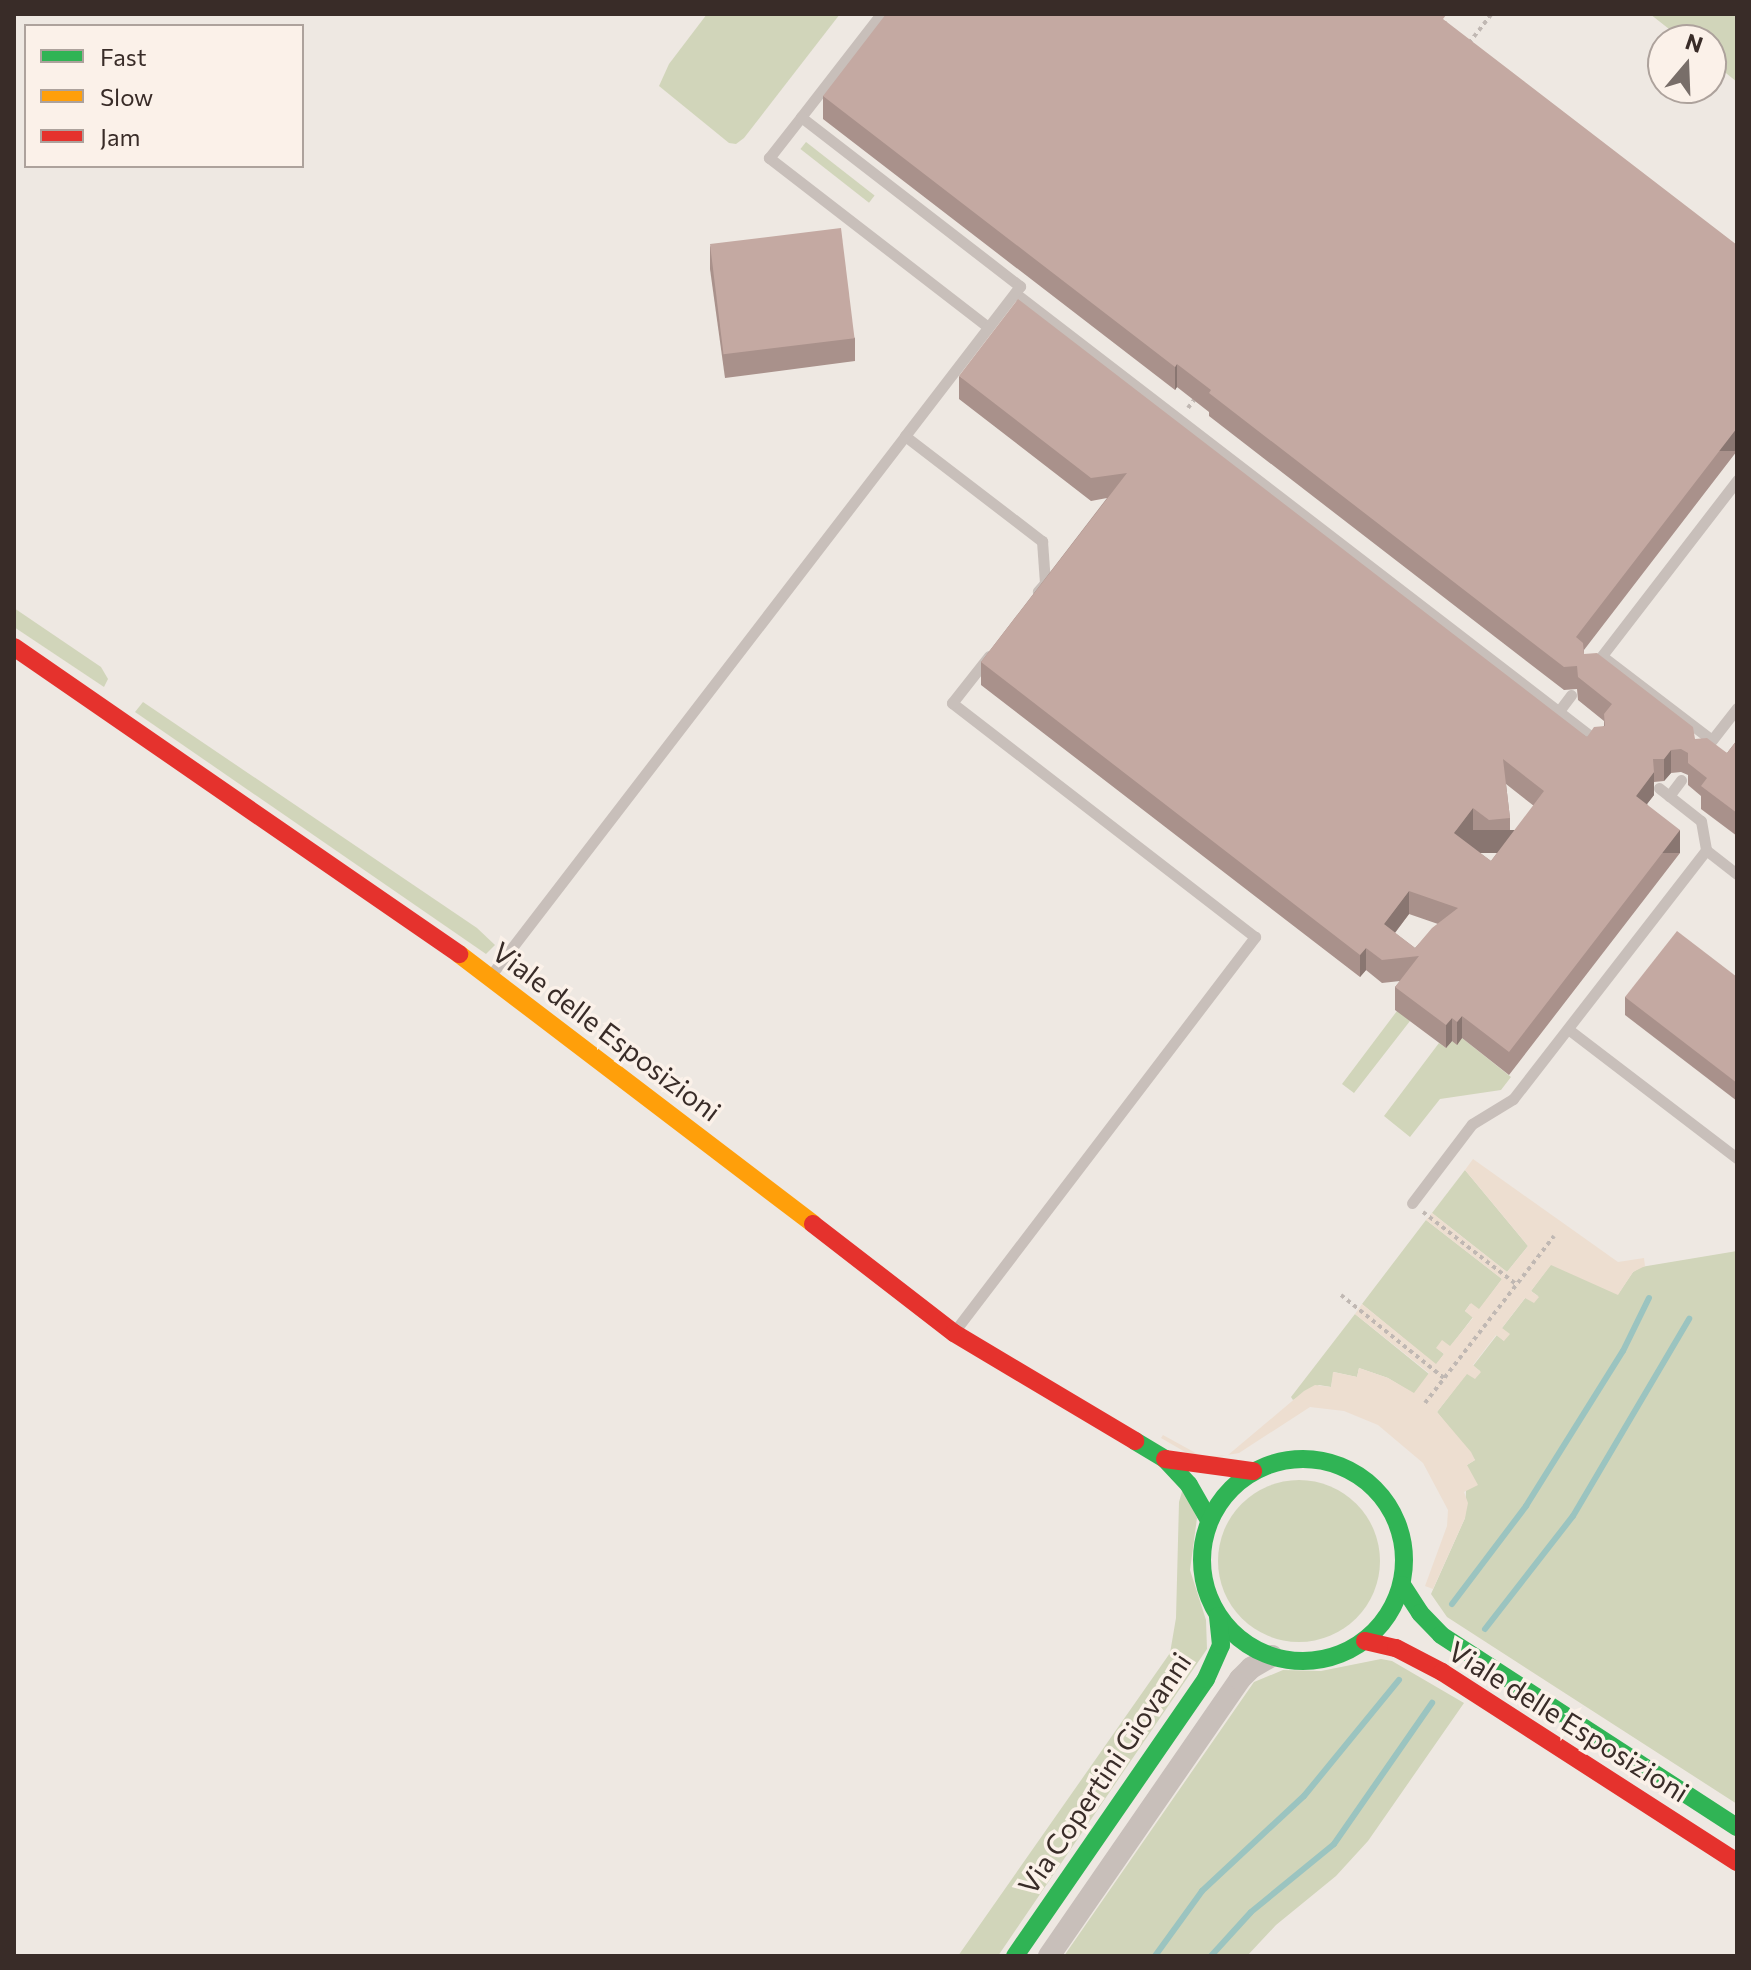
<!DOCTYPE html>
<style>
body{margin:0}
#map{position:relative;width:1751px;height:1970px;overflow:hidden;background:#eee8e2;font-family:Commissioner,sans-serif}
div>[style]{position:absolute}
.green>*{inset:0;background:#d1d5ba;transform-origin:0 0}
.round{border-radius:50%}
.plaza>*{inset:0;background:#edded0}
.stream>*{height:6px;margin:-3px;padding:0 3px;transform-origin:3px;border-radius:3px;background:#9bc4c0}
.path>*{height:4px;margin-top:-2px;transform-origin:0;background:repeating-linear-gradient(90deg,#c0b8b3 0 4px,transparent 0 8px)}
.lane>*{height:11px;margin:-5.5px;padding:0 5.5px;transform-origin:5.5px;border-radius:5.5px;background:#c8bfba}
.street>*{height:22px;margin:-11px;padding:0 11px;transform-origin:11px;border-radius:11px;background:#c8bfba}
.fast>*{height:18px;margin:-9px;padding:0 9px;transform-origin:9px;border-radius:9px;background:#30b455}
.fast>.ring{margin:-9px;padding:0;box-sizing:content-box;background:none;border:18px solid #30b455;border-radius:50%}
.slow>*{height:18px;margin:-9px;padding:0 9px;transform-origin:9px;border-radius:9px;background:#ff9f0a}
.jam>*{height:18px;margin:-9px;padding:0 9px;transform-origin:9px;border-radius:9px;background:#e5322d}
.wall>*{inset:0;background:#a9918b}
.shaded-wall>*{inset:0;background:#897671;transform-origin:0 0}
.building>*{inset:0;background:#c4a9a2;transform-origin:0 0}
span{translate:-50% -50%;white-space:nowrap;text-align:center;line-height:1.15;-webkit-text-stroke:7px #fbf1e9;paint-order:stroke}
.street-label{font-size:28px;color:#392c28}
.frame{position:absolute;inset:0;border:16px solid #392c28;pointer-events:none}
.legend{position:absolute;left:24px;top:24px;width:280px;height:144px;box-sizing:border-box;background:#fbf1e9;border:2px solid #ada29c;margin:0;padding:10px 14px;list-style:none;font-size:24px;color:#392c28}
.legend li{display:flex;align-items:center;gap:16px;height:40px}
.legend b{width:40px;border:2px solid #ada29c}
.north{position:absolute;left:1647px;top:24px;width:80px;height:80px;box-sizing:border-box;background:#fbf1e9;border:2px solid #ada29c;border-radius:50%;rotate:19deg;font-size:22px;font-weight:700;line-height:32px;text-align:center;color:#392c28}
.north::after{content:'';display:block;margin:auto;width:28px;height:36px;background:#786e69;clip-path:polygon(50% 0,100% 100%,50% 72%,0 100%)}
</style>
<div id="map">
<div class="green">
<div style="clip-path:polygon(707px 14px,840px 14px,744px 138px,736px 144px,729px 143px,659px 86px,669px 64px)"></div>
<div style="clip-path:polygon(1650px 14px,1737px 14px,1737px 82px,1711px 61px,1711px 40px,1683px 40px)"></div>
<div style="left:806px;top:142px;width:87px;height:9px;rotate:38deg"></div>
<div style="clip-path:polygon(14px 608px,101px 667px,108px 679px,104px 687px,14px 627px)"></div>
<div style="clip-path:polygon(143px 702px,477px 928px,495px 945px,486px 954px,135px 712px)"></div>
<div style="clip-path:polygon(1403px 1003px,1403px 1015px,1410px 1021px,1354px 1093px,1342px 1084px)"></div>
<div style="clip-path:polygon(1462px 1038px,1511px 1077px,1501px 1090px,1440px 1099px,1410px 1137px,1384px 1116px,1439px 1043px,1446px 1048px,1452px 1041px,1457px 1044px)"></div>
<div style="clip-path:polygon(1465px 1170px,1528px 1246px,1507px 1272px,1432px 1213px)"></div>
<div style="clip-path:polygon(1426px 1220px,1502px 1279px,1479px 1310px,1470px 1304px,1465px 1311px,1473px 1317px,1450px 1347px,1442px 1341px,1437px 1348px,1444px 1354px,1436px 1365px,1362px 1304px)"></div>
<div style="clip-path:polygon(1737px 1251px,1737px 1804px,1447px 1617px,1431px 1594px,1465px 1518px,1467px 1465px,1475px 1460px,1437px 1412px,1467px 1373px,1480px 1371px,1473px 1366px,1497px 1335px,1504px 1341px,1502px 1328px,1526px 1297px,1538px 1296px,1531px 1291px,1551px 1264px,1618px 1294px,1633px 1272px,1641px 1267px)"></div>
<div style="clip-path:polygon(1355px 1314px,1429px 1374px,1414px 1394px,1388px 1378px,1359px 1368px,1357px 1377px,1334px 1372px,1331px 1387px,1319px 1385px,1293px 1400px,1291px 1397px)"></div>
<div class="round" style="left:1218px;top:1480px;width:162px;height:162px"></div>
<div style="clip-path:polygon(1183px 1488px,1197px 1518px,1190px 1570px,1206px 1620px,1207px 1649px,998px 1956px,958px 1956px,1170px 1653px,1176px 1618px,1179px 1502px)"></div>
<div style="clip-path:polygon(1381px 1659px,1392px 1661px,1464px 1703px,1368px 1841px,1336px 1876px,1276px 1925px,1247px 1956px,1064px 1956px,1254px 1682px,1283px 1670px,1321px 1671px)"></div>
</div>
<div class="plaza">
<div style="clip-path:polygon(1473px 1159px,1618px 1262px,1644px 1258px,1645px 1266px,1633px 1272px,1618px 1295px,1551px 1265px,1531px 1291px,1539px 1297px,1534px 1303px,1525px 1298px,1502px 1328px,1510px 1334px,1504px 1341px,1496px 1335px,1473px 1365px,1481px 1372px,1475px 1379px,1467px 1374px,1437px 1412px,1471px 1452px,1475px 1460px,1467px 1465px,1478px 1485px,1464px 1492px,1468px 1503px,1465px 1518px,1433px 1589px,1425px 1586px,1447px 1526px,1448px 1510px,1423px 1463px,1378px 1425px,1344px 1411px,1310px 1407px,1239px 1453px,1199px 1460px,1161px 1438px,1163px 1435px,1203px 1457px,1228px 1455px,1304px 1391px,1315px 1385px,1331px 1387px,1333px 1372px,1357px 1377px,1359px 1368px,1388px 1378px,1414px 1393px,1429px 1373px,1355px 1314px,1362px 1304px,1436px 1364px,1444px 1354px,1436px 1348px,1442px 1340px,1450px 1346px,1473px 1318px,1465px 1311px,1471px 1303px,1479px 1309px,1502px 1279px,1426px 1220px,1432px 1213px,1507px 1272px,1528px 1246px,1465px 1170px)"></div>
</div>
<div class="stream">
<div style="left:1452px;top:1604px;width:123px;rotate:-52.9deg"></div>
<div style="left:1526px;top:1506px;width:183px;rotate:-58deg"></div>
<div style="left:1623px;top:1351px;width:59px;rotate:-63.9deg"></div>
<div style="left:1485px;top:1629px;width:143px;rotate:-52.1deg"></div>
<div style="left:1573px;top:1516px;width:229px;rotate:-59.5deg"></div>
<div style="left:1155px;top:1956px;width:80px;rotate:-54.1deg"></div>
<div style="left:1202px;top:1891px;width:139px;rotate:-43deg"></div>
<div style="left:1304px;top:1796px;width:150px;rotate:-50.7deg"></div>
<div style="left:1211px;top:1956px;width:59px;rotate:-47.7deg"></div>
<div style="left:1251px;top:1912px;width:107px;rotate:-39.3deg"></div>
<div style="left:1334px;top:1844px;width:172px;rotate:-55.2deg"></div>
</div>
<div class="path">
<div style="left:1469px;top:43px;width:37px;rotate:-52deg"></div>
<div style="left:1188px;top:408px;width:10px;rotate:-53deg"></div>
<div style="left:1423px;top:1212px;width:119px;rotate:37.8deg"></div>
<div style="left:1341px;top:1295px;width:132px;rotate:38.9deg"></div>
<div style="left:1425px;top:1403px;width:211px;rotate:-52.3deg"></div>
</div>
<div class="lane">
<div style="left:801px;top:117px;width:130px;rotate:-52.2deg"></div>
<div style="left:1015px;top:293px;width:734px;rotate:37.59deg"></div>
<div style="left:988px;top:327px;width:277px;rotate:-142.3deg"></div>
<div style="left:769px;top:158px;width:52px;rotate:-52deg"></div>
<div style="left:801px;top:117px;width:277px;rotate:37.7deg"></div>
<div style="left:1020px;top:286px;width:189px;rotate:127.5deg"></div>
<div style="left:905px;top:436px;width:173px;rotate:37.5deg"></div>
<div style="left:1042px;top:541px;width:42px;rotate:85.9deg"></div>
<div style="left:1045px;top:583px;width:11px;rotate:131deg"></div>
<div style="left:1602px;top:656px;width:138px;rotate:37.4deg"></div>
<div style="left:1712px;top:740px;width:41px;rotate:-52deg"></div>
<div style="left:1594px;top:666px;width:235px;rotate:-52.4deg"></div>
<div style="left:1559px;top:711px;width:20px;rotate:-53deg"></div>
<div style="left:1659px;top:788px;width:53px;rotate:38.2deg"></div>
<div style="left:1701px;top:821px;width:29px;rotate:80deg"></div>
<div style="left:1706px;top:850px;width:39px;rotate:38deg"></div>
<div style="left:1669px;top:796px;width:20px;rotate:-53deg"></div>
<div style="left:491px;top:975px;width:680px;rotate:-52.47deg"></div>
<div style="left:1568px;top:1029px;width:213px;rotate:37.4deg"></div>
<div style="left:1412px;top:1203px;width:99px;rotate:-52.8deg"></div>
<div style="left:1472px;top:1124px;width:48px;rotate:-31.4deg"></div>
<div style="left:1513px;top:1099px;width:315px;rotate:-52.2deg"></div>
<div style="left:954px;top:1332px;width:497px;rotate:-52.7deg"></div>
<div style="left:1255px;top:937px;width:383px;rotate:-142.3deg"></div>
<div style="left:952px;top:703px;width:60px;rotate:-51.8deg"></div>
</div>
<div class="street">
<div style="left:1049px;top:1956px;width:336px;rotate:-55.4deg"></div>
<div style="left:1240px;top:1679px;width:16px;rotate:-45deg"></div>
<div style="left:1251px;top:1668px;width:24px;rotate:-30deg"></div>
</div>
<div class="fast">
<div style="left:1135px;top:1441px;width:35px;rotate:31deg"></div>
<div style="left:1165px;top:1459px;width:35px;rotate:47deg"></div>
<div style="left:1189px;top:1485px;width:40px;rotate:60.3deg"></div>
<div class="ring" style="left:1202px;top:1459px;width:184px;height:184px"></div>
<div style="left:1402px;top:1585px;width:33px;rotate:57deg"></div>
<div style="left:1420px;top:1613px;width:30px;rotate:46deg"></div>
<div style="left:1441px;top:1635px;width:353px;rotate:33deg"></div>
<div style="left:1015px;top:1956px;width:336px;rotate:-55.4deg"></div>
<div style="left:1206px;top:1679px;width:37px;rotate:-66deg"></div>
<div style="left:1221px;top:1645px;width:29px;rotate:-96deg"></div>
</div>
<div class="slow">
<div style="left:459px;top:954px;width:445px;rotate:37.3deg"></div>
</div>
<div class="jam">
<div style="left:14px;top:647px;width:541px;rotate:34.6deg"></div>
<div style="left:813px;top:1224px;width:178px;rotate:37.7deg"></div>
<div style="left:954px;top:1333px;width:211px;rotate:30.8deg"></div>
<div style="left:1165px;top:1459px;width:89px;rotate:7.8deg"></div>
<div style="left:1365px;top:1641px;width:32px;rotate:13deg"></div>
<div style="left:1396px;top:1648px;width:52px;rotate:27.6deg"></div>
<div style="left:1442px;top:1672px;width:351px;rotate:32.8deg"></div>
</div>
<div class="wall">
<div style="clip-path:polygon(evenodd,1446px 21px,1737px 451px,1584px 650px,1584px 654px,1695px 739px,1727px 753px,1737px 740px,1737px 836px,1701px 809px,1701px 796px,1688px 785px,1688px 775px,1681px 772px,1671px 773px,1664px 781px,1654px 782px,1654px 795px,1647px 804px,1680px 853px,1509px 1075px,1462px 1038px,1457px 1045px,1452px 1041px,1446px 1048px,1395px 1010px,1395px 987px,1400px 981px,1382px 983px,1366px 970px,1360px 977px,981px 685px,981px 662px,1107px 498px,1091px 501px,959px 399px,959px 376px,1587px 737px,1604px 726px,1604px 721px,1578px 700px,1577px 689px,1564px 690px,1209px 416px,1209px 412px,1177px 387px,1175px 390px,823px 119px,823px 96px,1446px 21px,1506px 784px,1534px 806px,1510px 837px,1510px 818px,1506px 784px,1446px 21px,1473px 831px,1489px 843px,1506px 841px,1491px 861px,1465px 842px,1473px 831px,1446px 21px,1409px 914px,1438px 924px,1415px 948px,1395px 933px,1409px 914px)"></div>
<div style="clip-path:polygon(710px 246px,855px 338px,855px 361px,725px 378px,710px 269px)"></div>
<div style="clip-path:polygon(1737px 977px,1737px 1101px,1625px 1015px,1625px 997px)"></div>
</div>
<div class="shaded-wall">
<div style="clip-path:polygon(1177px 364px,1177px 387px,1175px 390px,1175px 367px)"></div>
<div style="left:1737px;top:428px;width:23px;height:264px;rotate:90deg"></div>
<div style="clip-path:polygon(1671px 750px,1671px 773px,1664px 781px,1664px 759px)"></div>
<div style="clip-path:polygon(1654px 772px,1654px 795px,1636px 818px,1636px 796px)"></div>
<div style="clip-path:polygon(1473px 808px,1473px 831px,1454px 856px,1454px 833px)"></div>
<div style="left:1680px;top:830px;width:23px;height:280px;rotate:90deg"></div>
<div style="clip-path:polygon(1409px 891px,1409px 914px,1384px 947px,1384px 924px)"></div>
<div style="clip-path:polygon(1366px 948px,1366px 970px,1360px 977px,1360px 955px)"></div>
<div style="clip-path:polygon(1462px 1016px,1462px 1038px,1457px 1045px,1457px 1022px)"></div>
<div style="clip-path:polygon(1452px 1018px,1452px 1041px,1446px 1048px,1446px 1025px)"></div>
</div>
<div class="building">
<div style="clip-path:polygon(evenodd,886px 14px,1445px 14px,1446px 15px,1443px 19px,1737px 245px,1737px 428px,1576px 637px,1583px 643px,1584px 654px,1597px 653px,1693px 727px,1695px 739px,1707px 738px,1727px 753px,1737px 740px,1737px 813px,1701px 786px,1707px 778px,1688px 763px,1688px 753px,1681px 749px,1671px 750px,1664px 759px,1653px 759px,1654px 772px,1636px 796px,1680px 830px,1509px 1052px,1462px 1016px,1457px 1022px,1452px 1018px,1446px 1025px,1395px 987px,1419px 956px,1382px 960px,1366px 948px,1360px 955px,981px 662px,1127px 473px,1091px 478px,959px 376px,1018px 299px,1587px 737px,1594px 727px,1605px 726px,1604px 714px,1612px 704px,1578px 677px,1577px 666px,1564px 667px,1209px 393px,1211px 390px,1177px 364px,1175px 367px,823px 96px,886px 14px,1503px 759px,1544px 791px,1491px 861px,1454px 833px,1473px 808px,1489px 820px,1510px 818px,1503px 759px,886px 14px,1409px 891px,1458px 908px,1432px 928px,1415px 948px,1384px 924px,1409px 891px)"></div>
<div style="left:841px;top:228px;width:111px;height:132px;rotate:83deg"></div>
<div style="clip-path:polygon(1677px 931px,1737px 977px,1737px 1083px,1625px 997px)"></div>
</div>
<div class="street-label">
<span style="left:607px;top:1031px;rotate:37deg">Viale delle Esposizioni</span>
<span style="left:1569px;top:1721px;rotate:32deg">Viale delle Esposizioni</span>
<span style="left:1104px;top:1773px;rotate:-56deg">Via Copertini Giovanni</span>
</div>
<div class="frame"></div>
<ul class="legend">
<li><b style="height:10px;background:#30b455"></b>Fast</li>
<li><b style="height:10px;background:#ff9f0a"></b>Slow</li>
<li><b style="height:10px;background:#e5322d"></b>Jam</li>
</ul>
<div class="north">N</div>
</div>
